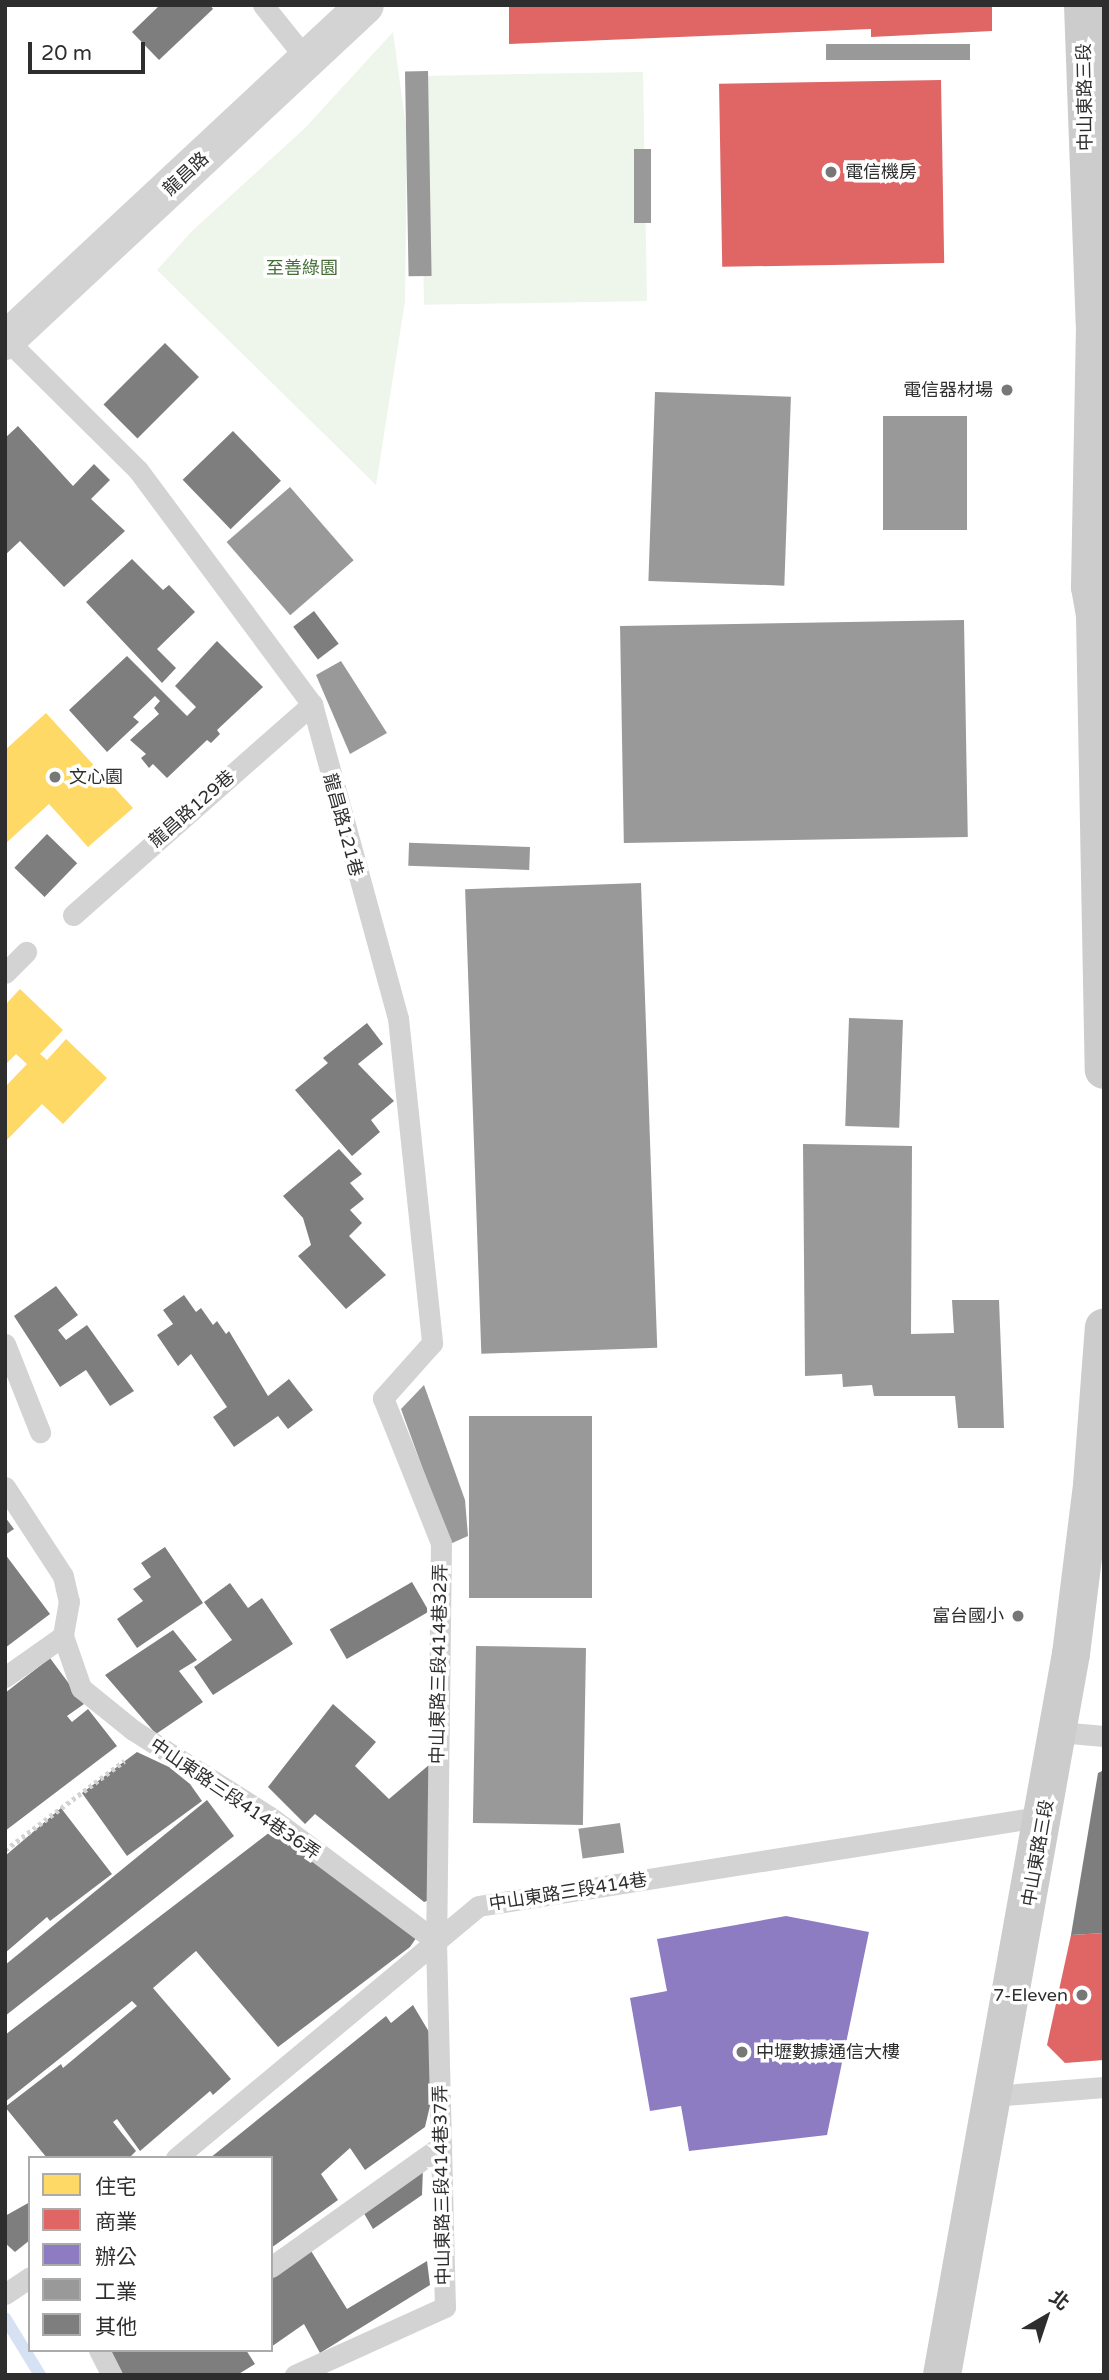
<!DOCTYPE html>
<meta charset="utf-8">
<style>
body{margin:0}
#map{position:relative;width:1109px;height:2380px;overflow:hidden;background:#fff;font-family:"Varela Round","Noto Sans TC",sans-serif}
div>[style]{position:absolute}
.green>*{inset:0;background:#eef5eb;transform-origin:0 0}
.homes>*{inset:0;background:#ffd966}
.shops>*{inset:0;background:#e06666;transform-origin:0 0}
.offices>*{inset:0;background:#8e7cc3}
.industry>*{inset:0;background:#999;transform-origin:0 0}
.stream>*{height:12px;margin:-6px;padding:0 6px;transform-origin:6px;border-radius:6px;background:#d6e2f3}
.building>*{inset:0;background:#7e7e7e;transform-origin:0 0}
.path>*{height:4.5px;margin-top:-2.25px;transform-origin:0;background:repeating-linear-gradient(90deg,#d3d3d3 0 3.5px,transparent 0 7px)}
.lane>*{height:21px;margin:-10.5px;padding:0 10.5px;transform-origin:10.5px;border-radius:10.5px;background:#d3d3d3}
.street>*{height:38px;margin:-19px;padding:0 19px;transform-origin:19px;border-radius:19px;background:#d3d3d3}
.secondary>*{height:38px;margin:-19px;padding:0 19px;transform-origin:19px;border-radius:19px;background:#ccc}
.dots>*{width:19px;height:19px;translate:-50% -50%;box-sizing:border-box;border:4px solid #fff;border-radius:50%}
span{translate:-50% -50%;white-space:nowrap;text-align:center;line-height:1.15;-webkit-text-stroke:7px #fff;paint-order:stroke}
.street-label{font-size:18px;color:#2e2e2e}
.poi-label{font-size:18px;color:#2e2e2e}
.left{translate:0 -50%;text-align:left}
.right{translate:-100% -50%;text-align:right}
.park-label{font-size:18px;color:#456d37}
.frame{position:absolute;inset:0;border:7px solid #2e2e2e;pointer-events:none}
.legend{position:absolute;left:28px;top:2156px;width:245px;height:196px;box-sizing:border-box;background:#fff;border:2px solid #ababab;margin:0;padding:9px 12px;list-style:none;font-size:21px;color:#2e2e2e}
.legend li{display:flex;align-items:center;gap:14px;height:35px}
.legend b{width:35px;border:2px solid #ababab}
.north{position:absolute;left:1011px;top:2282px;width:70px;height:70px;-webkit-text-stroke:5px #fff;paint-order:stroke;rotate:39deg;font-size:19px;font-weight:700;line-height:28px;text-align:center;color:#2e2e2e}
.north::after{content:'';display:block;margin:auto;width:24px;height:32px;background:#2e2e2e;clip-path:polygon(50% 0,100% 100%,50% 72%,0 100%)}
.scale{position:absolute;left:28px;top:42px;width:117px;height:32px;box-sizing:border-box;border:4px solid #2e2e2e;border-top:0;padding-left:9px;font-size:21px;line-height:24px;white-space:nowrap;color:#2e2e2e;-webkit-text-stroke:5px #fff;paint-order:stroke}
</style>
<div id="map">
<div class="green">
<div style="clip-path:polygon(393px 32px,407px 135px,405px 301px,376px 485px,157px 270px,192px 231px,305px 128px)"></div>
<div style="left:643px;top:72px;width:229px;height:223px;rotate:89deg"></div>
</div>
<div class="homes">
<div style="clip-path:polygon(46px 713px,133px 808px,88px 847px,49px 804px,5px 844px,5px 750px)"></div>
<div style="clip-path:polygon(20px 989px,63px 1030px,40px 1054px,47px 1060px,66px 1039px,107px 1078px,63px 1124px,42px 1104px,5px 1142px,5px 1087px,27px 1064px,16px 1054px,5px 1065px,5px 1005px)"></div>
</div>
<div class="shops">
<div style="clip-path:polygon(509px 5px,992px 5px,992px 31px,871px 37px,871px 29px,509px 44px)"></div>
<div style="left:941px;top:80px;width:183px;height:222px;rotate:89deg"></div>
<div style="clip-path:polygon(1104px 1933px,1104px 2060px,1065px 2063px,1047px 2045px,1071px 1935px)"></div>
</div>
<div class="offices">
<div style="clip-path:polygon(786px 1916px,869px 1932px,827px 2135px,689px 2151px,681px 2106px,650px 2111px,630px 1998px,667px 1991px,657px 1939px)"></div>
</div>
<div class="industry">
<div style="left:826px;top:44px;width:144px;height:16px"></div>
<div style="left:428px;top:71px;width:205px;height:23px;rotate:89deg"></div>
<div style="left:634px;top:149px;width:17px;height:74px"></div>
<div style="left:655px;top:392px;width:136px;height:189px;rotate:2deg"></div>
<div style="left:883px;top:416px;width:84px;height:114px"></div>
<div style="left:290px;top:487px;width:97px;height:84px;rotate:49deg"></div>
<div style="left:964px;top:620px;width:217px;height:344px;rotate:89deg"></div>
<div style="clip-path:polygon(341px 661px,387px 733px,350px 754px,316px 675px)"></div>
<div style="left:530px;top:847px;width:23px;height:121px;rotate:92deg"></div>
<div style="left:641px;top:883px;width:465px;height:176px;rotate:88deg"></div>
<div style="left:849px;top:1018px;width:54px;height:108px;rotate:2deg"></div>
<div style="clip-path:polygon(803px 1144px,912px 1146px,911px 1334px,954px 1333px,952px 1300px,999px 1300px,1004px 1428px,958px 1428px,955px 1396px,874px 1396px,872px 1385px,843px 1387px,842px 1374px,805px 1376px)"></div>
<div style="clip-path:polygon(424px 1385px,465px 1500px,468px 1536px,450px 1544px,401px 1409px)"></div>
<div style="left:469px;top:1416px;width:123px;height:182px"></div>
<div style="left:476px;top:1646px;width:110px;height:177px;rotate:1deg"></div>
<div style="left:620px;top:1823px;width:30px;height:42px;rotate:82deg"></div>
</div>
<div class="stream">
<div style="left:5px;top:2318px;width:67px;rotate:58.4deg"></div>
</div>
<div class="building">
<div style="clip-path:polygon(160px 5px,210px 5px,213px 9px,159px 60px,132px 32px)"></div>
<div style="left:165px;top:343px;width:48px;height:87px;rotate:45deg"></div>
<div style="clip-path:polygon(18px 426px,73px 486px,94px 464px,110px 480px,91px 499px,125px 531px,64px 587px,20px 541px,5px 555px,5px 438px)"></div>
<div style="left:233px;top:431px;width:69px;height:70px;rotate:46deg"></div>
<div style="clip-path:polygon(132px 559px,163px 590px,169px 585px,195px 612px,157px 649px,176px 668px,162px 683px,86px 602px)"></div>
<div style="left:314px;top:611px;width:41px;height:26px;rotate:53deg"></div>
<div style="clip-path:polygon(217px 641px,263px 687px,217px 730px,220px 734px,211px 743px,207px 740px,167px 778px,153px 764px,149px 768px,141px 758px,146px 754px,130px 740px,159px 714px,154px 708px,160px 701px,155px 696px,133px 717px,139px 722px,107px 752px,69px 710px,127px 656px,187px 716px,196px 707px,175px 686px)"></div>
<div style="left:47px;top:834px;width:42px;height:47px;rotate:44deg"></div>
<div style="clip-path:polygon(367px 1023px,383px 1044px,358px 1064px,394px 1101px,371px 1120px,380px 1132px,352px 1156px,295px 1090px,328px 1063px,323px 1058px)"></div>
<div style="clip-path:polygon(339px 1149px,362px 1174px,350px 1183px,364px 1199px,350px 1210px,362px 1223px,349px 1236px,386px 1275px,346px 1309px,298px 1256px,311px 1245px,303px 1218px,283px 1196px)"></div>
<div style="clip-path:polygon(56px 1286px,78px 1315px,58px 1330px,66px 1340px,87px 1325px,134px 1391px,110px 1406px,86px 1370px,60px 1387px,14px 1316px)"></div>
<div style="clip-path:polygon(184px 1295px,196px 1312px,201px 1308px,213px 1325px,217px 1321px,226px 1334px,229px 1331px,268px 1396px,289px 1379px,313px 1410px,288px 1429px,278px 1416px,234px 1447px,213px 1417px,227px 1407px,191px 1354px,178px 1366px,157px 1335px,173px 1324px,163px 1310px)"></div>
<div style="clip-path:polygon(5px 1517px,14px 1529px,5px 1535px)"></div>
<div style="clip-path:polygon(165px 1547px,203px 1603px,137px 1648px,117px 1619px,143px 1601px,133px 1589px,151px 1577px,141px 1563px)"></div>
<div style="clip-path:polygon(5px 1554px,50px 1614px,5px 1648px)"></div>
<div style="left:412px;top:1582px;width:34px;height:95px;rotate:60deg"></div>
<div style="clip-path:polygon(230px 1583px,248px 1608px,262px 1598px,293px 1644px,213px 1695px,194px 1667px,232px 1640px,204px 1602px)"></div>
<div style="clip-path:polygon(173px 1630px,197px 1660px,179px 1671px,203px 1702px,156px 1734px,105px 1675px)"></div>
<div style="clip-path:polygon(50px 1658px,84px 1704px,67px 1716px,72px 1722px,88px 1709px,117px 1746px,5px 1831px,5px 1693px)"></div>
<div style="clip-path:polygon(333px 1704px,376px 1742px,355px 1766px,389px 1799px,436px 1759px,436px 1898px,424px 1902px,315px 1814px,305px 1824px,268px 1787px)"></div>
<div style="clip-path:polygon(137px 1752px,169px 1767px,190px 1784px,202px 1801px,127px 1856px,82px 1793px)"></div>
<div style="clip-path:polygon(1104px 1770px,1104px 1933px,1071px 1935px,1098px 1773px)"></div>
<div style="clip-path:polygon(207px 1800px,234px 1836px,5px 2016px,5px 1965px)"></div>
<div style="clip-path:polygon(61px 1808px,112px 1874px,50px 1921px,47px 1917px,5px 1953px,5px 1856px)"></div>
<div style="clip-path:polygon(270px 1832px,421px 1931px,410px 1947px,278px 2047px,196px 1951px,153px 1988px,231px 2079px,213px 2095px,210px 2091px,140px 2151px,117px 2119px,113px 2122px,136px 2151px,129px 2158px,47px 2158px,5px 2107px,61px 2064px,63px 2068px,137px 2006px,132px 2001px,5px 2102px,5px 2035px)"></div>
<div style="clip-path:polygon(413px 2005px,432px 2037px,437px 2076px,425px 2127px,365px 2170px,350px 2148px,321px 2174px,338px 2200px,271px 2248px,271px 2158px,210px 2158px,386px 2016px,391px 2023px)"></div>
<div style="clip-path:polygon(423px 2168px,422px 2195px,373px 2229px,362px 2210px)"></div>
<div style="clip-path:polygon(30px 2202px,30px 2240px,15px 2252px,5px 2243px,5px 2216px)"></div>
<div style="clip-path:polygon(308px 2246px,347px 2309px,427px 2261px,430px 2285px,320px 2353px,304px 2324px,271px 2347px,271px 2271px)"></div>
<div style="clip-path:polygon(108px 2350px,246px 2350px,255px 2364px,237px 2375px,122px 2375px)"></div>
</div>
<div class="path">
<div style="left:5px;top:1850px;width:149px;rotate:-36.8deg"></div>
</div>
<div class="lane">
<div style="left:263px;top:5px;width:72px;rotate:51.2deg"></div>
<div style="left:7px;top:340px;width:185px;rotate:44.8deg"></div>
<div style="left:138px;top:470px;width:292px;rotate:53.4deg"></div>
<div style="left:312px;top:704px;width:326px;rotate:74.7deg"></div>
<div style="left:398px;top:1018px;width:327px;rotate:84deg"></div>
<div style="left:432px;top:1343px;width:74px;rotate:131.7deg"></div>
<div style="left:383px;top:1398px;width:156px;rotate:68.2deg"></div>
<div style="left:441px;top:1543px;width:398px;rotate:90.7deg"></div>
<div style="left:436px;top:1941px;width:366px;rotate:88.6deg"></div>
<div style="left:445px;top:2307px;width:165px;rotate:155.6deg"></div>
<div style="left:73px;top:915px;width:319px;rotate:-41.4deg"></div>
<div style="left:5px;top:973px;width:30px;rotate:-45deg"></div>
<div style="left:5px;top:1344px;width:95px;rotate:68.3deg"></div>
<div style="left:5px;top:1487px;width:106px;rotate:56.9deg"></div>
<div style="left:63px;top:1576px;width:26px;rotate:77deg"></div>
<div style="left:69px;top:1601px;width:36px;rotate:100deg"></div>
<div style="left:63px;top:1636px;width:71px;rotate:144.7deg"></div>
<div style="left:63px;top:1636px;width:55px;rotate:70.9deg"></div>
<div style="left:81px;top:1688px;width:67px;rotate:38.9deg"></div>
<div style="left:133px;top:1730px;width:162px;rotate:32.4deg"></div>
<div style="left:270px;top:1817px;width:207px;rotate:36.8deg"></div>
<div style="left:1059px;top:1732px;width:45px;rotate:5.1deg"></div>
<div style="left:992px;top:2096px;width:112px;rotate:-4.6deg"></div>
<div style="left:176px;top:2158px;width:393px;rotate:-39.8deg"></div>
<div style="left:478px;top:1906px;width:574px;rotate:-9.02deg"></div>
<div style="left:271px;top:2267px;width:209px;rotate:-35.4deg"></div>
<div style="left:5px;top:2294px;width:30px;rotate:-34deg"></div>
<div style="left:99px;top:2350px;width:28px;rotate:63deg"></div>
</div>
<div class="street">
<div style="left:5px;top:341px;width:492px;rotate:-43deg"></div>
</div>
<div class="secondary">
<div style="left:1083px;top:5px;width:320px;rotate:87.9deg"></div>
<div style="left:1095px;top:325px;width:262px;rotate:91.1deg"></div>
<div style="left:1090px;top:587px;width:29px;rotate:80deg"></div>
<div style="left:1095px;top:616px;width:454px;rotate:88.9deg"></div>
<div style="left:942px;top:2375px;width:732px;rotate:-79.86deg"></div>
<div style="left:1071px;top:1654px;width:170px;rotate:-82.9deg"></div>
<div style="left:1092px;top:1485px;width:158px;rotate:-85.7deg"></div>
</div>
<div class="dots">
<div style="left:831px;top:172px;background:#777"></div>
<div style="left:1007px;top:390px;background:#777"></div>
<div style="left:55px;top:777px;background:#777"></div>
<div style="left:1018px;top:1616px;background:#777"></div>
<div style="left:1082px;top:1995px;background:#777"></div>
<div style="left:742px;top:2052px;background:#777"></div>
</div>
<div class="street-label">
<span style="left:1085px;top:97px;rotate:-91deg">中山東路三段</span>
<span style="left:186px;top:174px;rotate:-43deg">龍昌路</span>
<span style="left:192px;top:809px;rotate:-41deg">龍昌路129巷</span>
<span style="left:343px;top:825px;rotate:75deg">龍昌路121巷</span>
<span style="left:439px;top:1664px;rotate:-89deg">中山東路三段414巷32弄</span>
<span style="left:235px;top:1799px;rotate:34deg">中山東路三段414巷36弄</span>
<span style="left:1038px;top:1853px;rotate:-80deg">中山東路三段</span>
<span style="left:568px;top:1892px;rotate:-9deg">中山東路三段414巷</span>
<span style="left:442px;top:2185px;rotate:-91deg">中山東路三段414巷37弄</span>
</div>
<div class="poi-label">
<span class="left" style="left:845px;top:172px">電信機房</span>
<span class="right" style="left:993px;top:390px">電信器材場</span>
<span class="left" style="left:69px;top:777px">文心園</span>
<span class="right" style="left:1004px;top:1616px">富台國小</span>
<span class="right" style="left:1068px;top:1995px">7-Eleven</span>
<span class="left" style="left:756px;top:2052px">中壢數據通信大樓</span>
</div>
<div class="park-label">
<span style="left:302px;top:268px">至善綠園</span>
</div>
<div class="frame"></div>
<ul class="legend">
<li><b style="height:19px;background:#ffd966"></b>住宅</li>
<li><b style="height:19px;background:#e06666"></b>商業</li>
<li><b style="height:19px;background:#8e7cc3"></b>辦公</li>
<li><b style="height:19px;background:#999"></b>工業</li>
<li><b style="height:19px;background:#7e7e7e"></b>其他</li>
</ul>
<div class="north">北</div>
<div class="scale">20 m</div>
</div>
